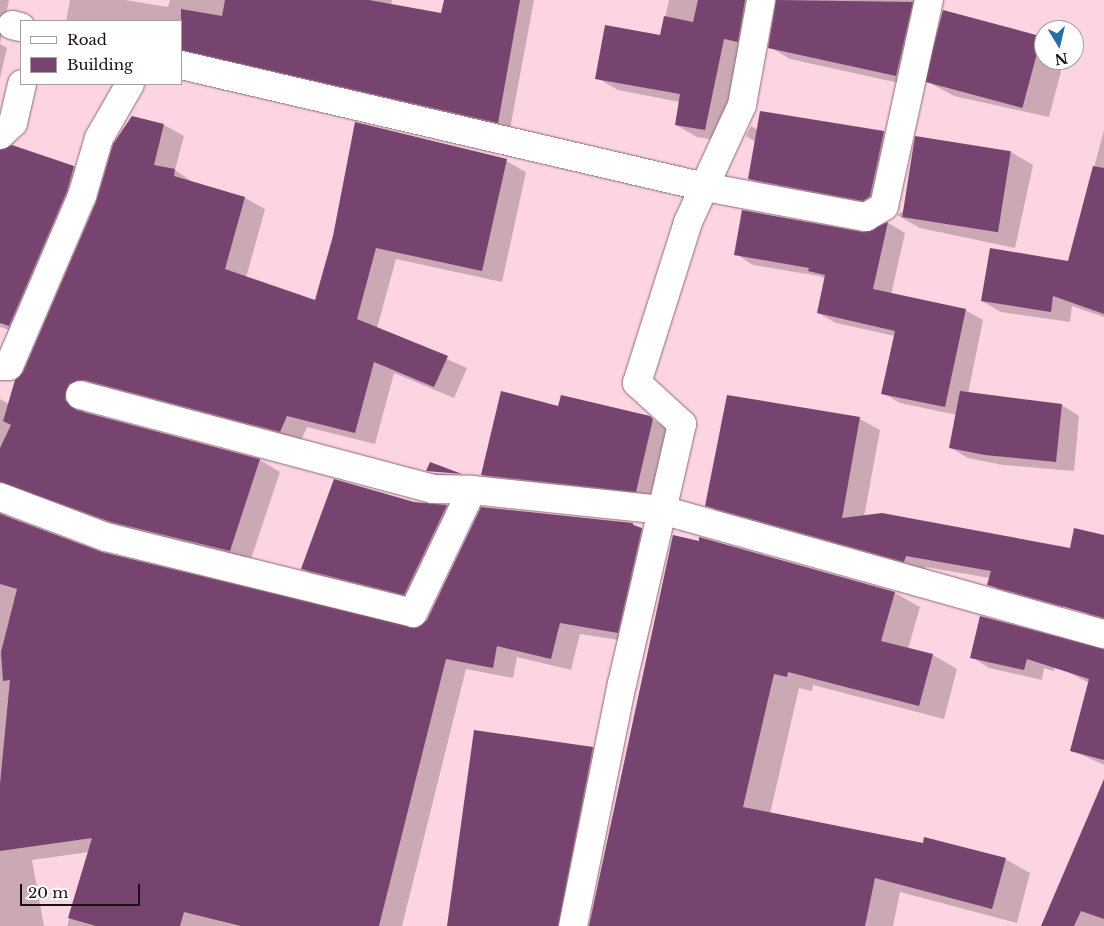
<!DOCTYPE html>
<style>
body{margin:0}
#map{position:relative;width:1104px;height:926px;overflow:hidden;background:#fdd4e2;font-family:"Libre Baskerville",serif}
div>[style]{position:absolute}
.shadow>*{inset:0;background:#0003}
.building>*{inset:0;background:#77446f;transform-origin:0 0}
.roads{filter:drop-shadow(0 0 1px #8d6977) drop-shadow(0 0 1px #8d6977)}
.minor>*{height:28px;margin:-14px;padding:0 14px;transform-origin:14px;border-radius:14px;background:#fff}
span{translate:-50% -50%;white-space:nowrap;text-align:center;line-height:1.15;-webkit-text-stroke:5px #fff;paint-order:stroke}
.legend{position:absolute;left:20px;top:20px;width:162px;height:65px;box-sizing:border-box;background:#fff;border:1px solid #a59fa1;margin:0;padding:6px 9px;list-style:none;font-size:15px;color:#1d0f14}
.legend li{display:flex;align-items:center;gap:10px;height:25px}
.legend b{width:25px;border:1px solid #a59fa1}
.north{position:absolute;left:1034px;top:20px;width:50px;height:50px;box-sizing:border-box;background:#fff;border:1px solid #a59fa1;border-radius:50%;rotate:171deg;font-size:14px;font-weight:700;line-height:20px;text-align:center;color:#1d0f14}
.north::after{content:'';display:block;margin:auto;width:18px;height:22px;background:#276fa3;clip-path:polygon(50% 0,100% 100%,50% 72%,0 100%)}
.scale{position:absolute;left:20px;top:884px;width:120px;height:22px;box-sizing:border-box;border:2px solid #1d0f14;border-top:0;padding-left:6px;font-size:15px;line-height:18px;white-space:nowrap;color:#1d0f14;-webkit-text-stroke:4px #fff;paint-order:stroke}
</style>
<div id="map">
<div class="shadow">
<div style="clip-path:polygon(0 0,9px 0,0 44px,7px 48px,0 78px)"></div>
<div style="clip-path:polygon(70px 0,125px 0,168px 7px,170px 0,392px 0,391px 5px,442px 14px,445px 0,534px 0,510px 129px,181px 61px,181px 21px,66px 21px)"></div>
<div style="clip-path:polygon(669px 0,774px 0,734px 143px,697px 137px,676px 125px,680px 102px,618px 90px,597px 78px,661px 36px)"></div>
<div style="clip-path:polygon(776px 0,939px 0,917px 87px,790px 59px,770px 47px)"></div>
<div style="clip-path:polygon(1042px 37px,1044px 60px,1064px 60px,1049px 117px,954px 96px,928px 82px)"></div>
<div style="clip-path:polygon(761px 113px,884px 132px,902px 142px,888px 206px,767px 189px,750px 179px,756px 142px,746px 136px,751px 126px,758px 130px)"></div>
<div style="clip-path:polygon(164px 125px,184px 136px,175px 170px,194px 183px,245px 198px,265px 209px,246px 278px,316px 302px,334px 236px,506px 161px,526px 172px,502px 282px,396px 259px,377px 328px,467px 368px,454px 398px,394px 373px,375px 444px,307px 427px,300px 443px,88px 395px,85px 412px,87px 414px,260px 460px,280px 472px,250px 562px,5px 503px,7px 516px,102px 553px,410px 630px,423px 627px,633px 524px,661px 540px,638px 643px,580px 634px,571px 670px,517px 657px,513px 678px,466px 669px,402px 926px,67px 926px,89px 852px,32px 860px,44px 926px,0 926px,0 399px,9px 404px)"></div>
<div style="clip-path:polygon(1104px 130px,1104px 317px,1072px 306px,1070px 322px,1001px 312px,982px 301px,1069px 262px)"></div>
<div style="clip-path:polygon(0 146px,12px 146px,74px 167px,94px 179px,29px 336px,0 327px)"></div>
<div style="clip-path:polygon(1011px 152px,1033px 165px,1015px 248px,920px 228px,897px 215px)"></div>
<div style="clip-path:polygon(888px 223px,905px 233px,891px 295px,965px 310px,983px 320px,968px 394px,1062px 405px,1079px 416px,1074px 471px,1003px 465px,968px 458px,951px 448px,957px 415px,900px 403px,883px 393px,895px 336px,836px 323px,818px 313px,826px 279px,819px 276px,753px 265px,736px 254px,863px 234px)"></div>
<div style="clip-path:polygon(562px 396px,653px 420px,676px 433px,659px 504px,505px 488px,482px 475px,559px 408px)"></div>
<div style="clip-path:polygon(860px 419px,880px 430px,864px 517px,1068px 557px,1063px 611px,1009px 596px,989px 584px,990px 578px,926px 567px,924px 572px,727px 517px,707px 505px)"></div>
<div style="clip-path:polygon(432px 473px,461px 475px,466px 478px,436px 475px)"></div>
<div style="clip-path:polygon(414px 504px,447px 506px,469px 519px,427px 607px,325px 582px,303px 569px)"></div>
<div style="clip-path:polygon(673px 536px,700px 542px,700px 538px,895px 593px,920px 607px,908px 649px,933px 655px,957px 669px,944px 719px,813px 685px,812px 691px,799px 688px,770px 814px,1005px 859px,1030px 873px,1017px 923px,900px 892px,893px 926px,589px 926px)"></div>
<div style="clip-path:polygon(1104px 536px,1104px 623px,1078px 609px)"></div>
<div style="clip-path:polygon(1057px 644px,1054px 671px,1044px 668px,1042px 680px,989px 668px,972px 657px)"></div>
<div style="clip-path:polygon(1104px 650px,1104px 765px,1071px 750px,1089px 683px,1062px 669px)"></div>
<div style="clip-path:polygon(475px 731px,593px 748px,618px 763px,585px 926px,448px 926px)"></div>
<div style="clip-path:polygon(1104px 782px,1104px 926px,1050px 926px)"></div>
</div>
<div class="building">
<div style="clip-path:polygon(225px 0,369px 0,441px 13px,444px 0,520px 0,498px 123px,181px 50px,181px 9px,222px 16px)"></div>
<div style="clip-path:polygon(698px 0,745px 0,738px 42px,724px 39px,705px 130px,675px 125px,680px 94px,595px 79px,605px 25px,660px 35px,664px 16px,693px 22px)"></div>
<div style="clip-path:polygon(776px 0,913px 2px,896px 76px,768px 48px)"></div>
<div style="left:943px;top:10px;width:102px;height:74px;rotate:15deg"></div>
<div style="clip-path:polygon(760px 111px,884px 131px,870px 196px,863px 201px,748px 179px)"></div>
<div style="clip-path:polygon(132px 116px,164px 124px,154px 165px,175px 169px,174px 176px,245px 197px,225px 269px,315px 300px,333px 236px,355px 122px,507px 159px,482px 271px,376px 248px,357px 319px,448px 356px,434px 387px,374px 362px,355px 433px,287px 416px,280px 432px,84px 380px,69px 384px,65px 400px,76px 410px,260px 459px,230px 551px,111px 522px,0 482px,0 448px,11px 425px,3px 421px,15px 380px,23px 372px,96px 202px,113px 144px)"></div>
<div style="left:915px;top:136px;width:97px;height:82px;rotate:9deg"></div>
<div style="clip-path:polygon(12px 145px,74px 166px,67px 191px,9px 326px,0 323px,0 150px)"></div>
<div style="clip-path:polygon(1093px 166px,1104px 168px,1104px 314px,1053px 296px,1051px 312px,981px 301px,990px 248px,1068px 261px)"></div>
<div style="clip-path:polygon(742px 210px,863px 232px,888px 222px,873px 289px,966px 309px,945px 407px,881px 394px,895px 331px,817px 313px,825px 275px,808px 271px,809px 268px,734px 255px)"></div>
<div style="clip-path:polygon(501px 391px,558px 406px,561px 395px,650px 416px,653px 419px,636px 492px,481px 475px)"></div>
<div style="clip-path:polygon(960px 391px,1062px 404px,1056px 462px,985px 455px,949px 448px)"></div>
<div style="clip-path:polygon(727px 395px,860px 417px,842px 518px,882px 513px,1070px 548px,1074px 528px,1104px 535px,1104px 618px,987px 585px,991px 571px,906px 556px,904px 562px,705px 506px)"></div>
<div style="clip-path:polygon(430px 462px,462px 474px,426px 471px)"></div>
<div style="clip-path:polygon(334px 479px,414px 502px,447px 505px,404px 595px,301px 569px)"></div>
<div style="clip-path:polygon(481px 507px,633px 523px,633px 525px,642px 528px,618px 633px,560px 623px,551px 659px,497px 646px,493px 668px,446px 659px,379px 926px,241px 926px,184px 912px,180px 926px,96px 926px,68px 918px,92px 838px,0 851px,0 784px,10px 680px,3px 681px,1px 652px,17px 589px,0 584px,0 514px,102px 552px,416px 628px,427px 620px)"></div>
<div style="clip-path:polygon(673px 535px,699px 541px,699px 537px,895px 592px,881px 641px,933px 654px,919px 706px,788px 672px,787px 677px,774px 674px,743px 807px,923px 843px,924px 837px,1006px 858px,992px 909px,875px 878px,865px 926px,589px 926px)"></div>
<div style="clip-path:polygon(980px 616px,1104px 649px,1104px 760px,1070px 751px,1089px 679px,1027px 659px,1024px 670px,970px 658px)"></div>
<div style="clip-path:polygon(474px 730px,593px 747px,558px 926px,447px 926px)"></div>
<div style="clip-path:polygon(1104px 779px,1104px 919px,1081px 911px,1074px 926px,1041px 926px)"></div>
</div>
<div class="roads">
<div class="minor">
<div style="left:12px;top:25px;width:9px;rotate:13deg"></div>
<div style="left:181px;top:65px;width:538px;rotate:13.11deg"></div>
<div style="left:705px;top:187px;width:164px;rotate:10.6deg"></div>
<div style="left:866px;top:217px;width:21px;rotate:-31deg"></div>
<div style="left:884px;top:206px;width:211px;rotate:-77.7deg"></div>
<div style="left:0;top:135px;width:18px;rotate:-43deg"></div>
<div style="left:13px;top:123px;width:40px;rotate:-77deg"></div>
<div style="left:0;top:366px;width:9px"></div>
<div style="left:9px;top:366px;width:185px;rotate:-66.8deg"></div>
<div style="left:82px;top:196px;width:60px;rotate:-73.7deg"></div>
<div style="left:99px;top:138px;width:62px;rotate:-60.1deg"></div>
<div style="left:80px;top:395px;width:365px;rotate:14.9deg"></div>
<div style="left:433px;top:489px;width:39px;rotate:1deg"></div>
<div style="left:472px;top:490px;width:191px;rotate:6deg"></div>
<div style="left:662px;top:510px;width:459px;rotate:15.7deg"></div>
<div style="left:0;top:497px;width:113px;rotate:20.7deg"></div>
<div style="left:106px;top:537px;width:316px;rotate:13.9deg"></div>
<div style="left:413px;top:613px;width:136px;rotate:-64.4deg"></div>
<div style="left:573px;top:926px;width:247px;rotate:-78.6deg"></div>
<div style="left:622px;top:684px;width:267px;rotate:-77deg"></div>
<div style="left:682px;top:424px;width:61px;rotate:-137.7deg"></div>
<div style="left:637px;top:383px;width:169px;rotate:-72.4deg"></div>
<div style="left:688px;top:222px;width:129px;rotate:-65.2deg"></div>
<div style="left:742px;top:105px;width:107px;rotate:-79.7deg"></div>
</div>
</div>
<ul class="legend">
<li><b style="height:6px;background:#fff"></b>Road</li>
<li><b style="height:14px;background:#77446f"></b>Building</li>
</ul>
<div class="north">N</div>
<div class="scale">20 m</div>
</div>
